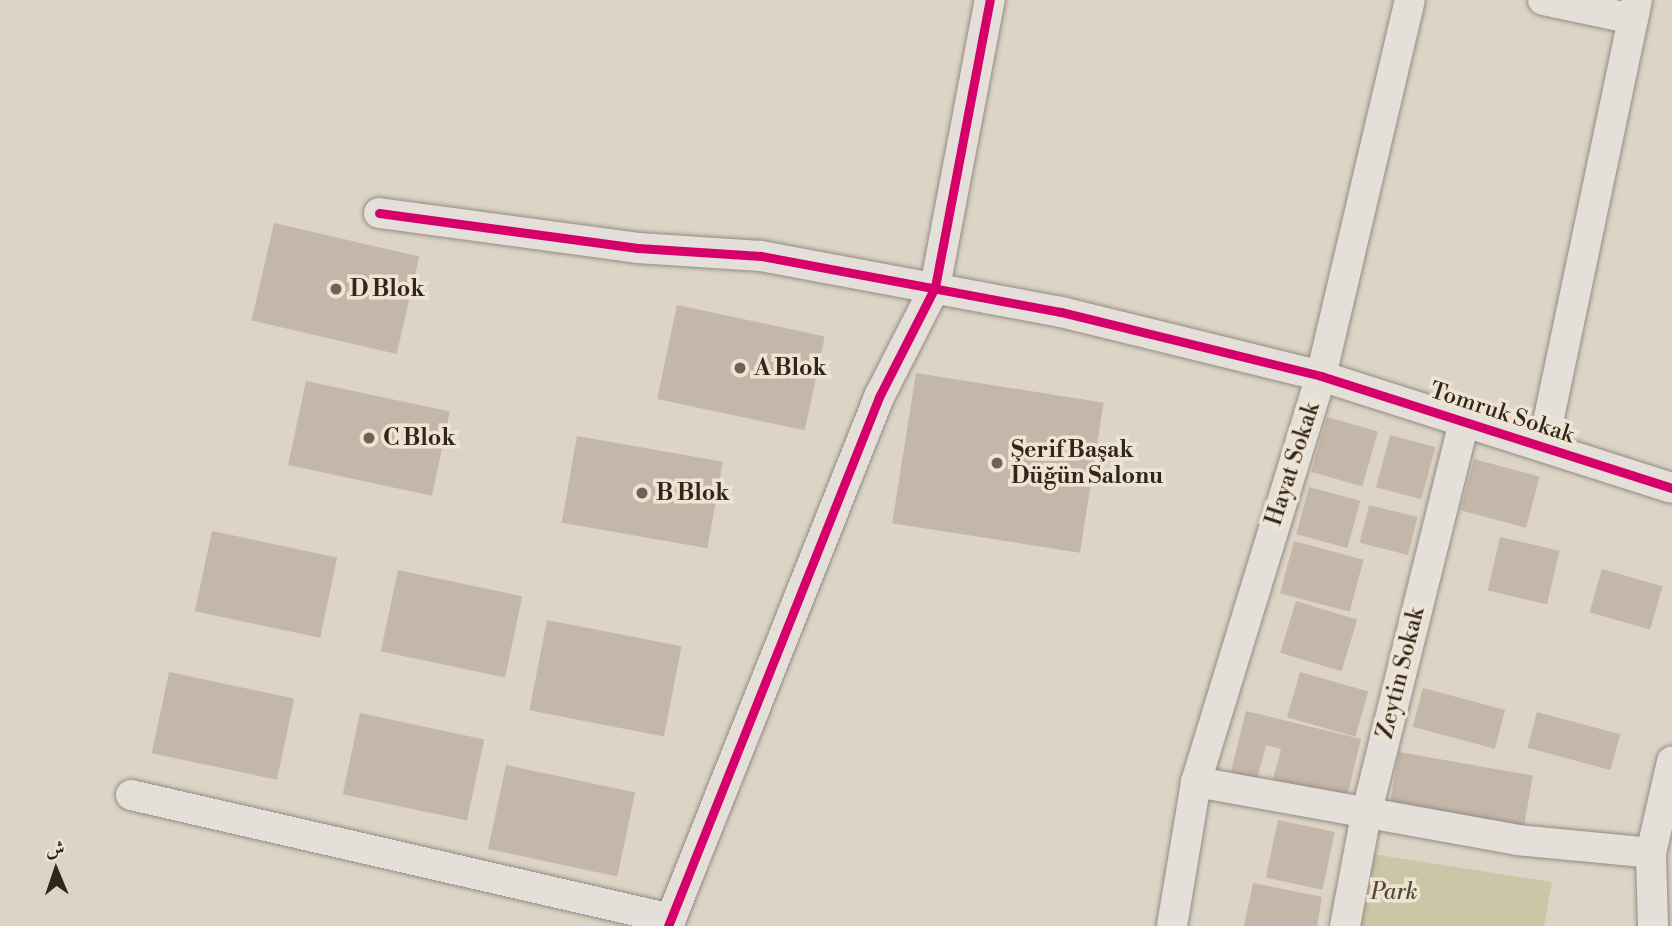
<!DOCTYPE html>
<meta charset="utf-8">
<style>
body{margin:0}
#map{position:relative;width:1672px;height:926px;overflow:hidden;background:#dcd4c6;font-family:"Libre Bodoni",Amiri,serif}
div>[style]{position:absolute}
.green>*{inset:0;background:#cbc6a6}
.building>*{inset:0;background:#c4b6a9;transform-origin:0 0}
.roads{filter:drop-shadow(0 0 2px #928c83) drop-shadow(0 0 2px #928c83)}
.minor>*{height:30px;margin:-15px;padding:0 15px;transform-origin:15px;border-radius:15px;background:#e4e0d9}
.cycleway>*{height:9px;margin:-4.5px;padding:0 4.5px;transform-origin:4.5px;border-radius:4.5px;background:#d6006c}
.dots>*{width:19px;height:19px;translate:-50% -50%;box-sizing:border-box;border:4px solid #efe4d3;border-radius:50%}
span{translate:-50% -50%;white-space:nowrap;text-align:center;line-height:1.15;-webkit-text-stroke:7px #efe4d3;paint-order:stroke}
.poi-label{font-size:23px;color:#31261b;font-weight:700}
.left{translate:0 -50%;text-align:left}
.street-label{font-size:23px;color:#31261b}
.park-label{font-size:23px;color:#544b37;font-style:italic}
.north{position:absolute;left:21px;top:835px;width:70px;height:70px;-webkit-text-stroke:5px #efe4d3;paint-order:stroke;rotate:358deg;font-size:19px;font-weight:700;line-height:28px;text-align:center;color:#31261b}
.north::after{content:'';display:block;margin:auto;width:24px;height:32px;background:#31261b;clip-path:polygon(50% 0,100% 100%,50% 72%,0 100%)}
</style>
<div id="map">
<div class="green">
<div style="clip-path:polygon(1366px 853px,1552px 882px,1544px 926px,1355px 926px)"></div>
</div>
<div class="building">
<div style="left:274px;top:223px;width:149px;height:100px;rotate:13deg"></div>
<div style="left:677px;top:305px;width:151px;height:96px;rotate:12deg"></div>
<div style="left:916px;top:373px;width:190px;height:152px;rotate:9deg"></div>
<div style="left:306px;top:381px;width:147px;height:86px;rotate:12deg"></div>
<div style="left:1327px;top:417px;width:53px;height:57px;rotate:16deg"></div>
<div style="left:1390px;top:435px;width:47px;height:54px;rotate:15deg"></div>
<div style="left:577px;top:436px;width:148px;height:88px;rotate:10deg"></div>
<div style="left:1474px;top:459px;width:68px;height:53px;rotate:15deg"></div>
<div style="left:1309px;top:487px;width:53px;height:49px;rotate:15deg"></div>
<div style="left:1369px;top:505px;width:50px;height:39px;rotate:14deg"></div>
<div style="left:212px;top:531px;width:128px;height:82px;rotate:12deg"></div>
<div style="left:1500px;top:537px;width:61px;height:55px;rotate:13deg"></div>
<div style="left:1294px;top:541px;width:72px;height:54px;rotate:15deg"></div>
<div style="left:1602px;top:569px;width:63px;height:45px;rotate:16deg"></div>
<div style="left:398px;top:570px;width:127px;height:83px;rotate:12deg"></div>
<div style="left:1296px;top:601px;width:64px;height:54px;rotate:17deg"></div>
<div style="left:547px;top:620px;width:137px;height:92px;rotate:11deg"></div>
<div style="left:169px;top:672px;width:128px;height:83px;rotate:12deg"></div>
<div style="left:1300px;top:672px;width:71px;height:47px;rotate:16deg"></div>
<div style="left:1423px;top:688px;width:85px;height:40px;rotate:15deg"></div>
<div style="clip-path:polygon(1246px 711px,1361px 739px,1347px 797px,1273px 779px,1281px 749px,1266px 745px,1257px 779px,1231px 772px)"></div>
<div style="left:1537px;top:712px;width:86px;height:37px;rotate:15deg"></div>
<div style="left:360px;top:713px;width:127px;height:83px;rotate:12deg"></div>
<div style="left:1399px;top:752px;width:136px;height:51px;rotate:10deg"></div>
<div style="left:506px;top:765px;width:132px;height:86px;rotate:12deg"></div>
<div style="left:1278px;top:820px;width:58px;height:59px;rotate:12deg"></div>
<div style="clip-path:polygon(1253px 883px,1322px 897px,1317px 926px,1244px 926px)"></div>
</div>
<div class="roads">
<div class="minor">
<div style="left:1543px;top:0;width:92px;rotate:11.9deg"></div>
<div style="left:379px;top:213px;width:261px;rotate:7.7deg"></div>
<div style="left:638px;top:248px;width:123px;rotate:3.7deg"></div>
<div style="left:761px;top:256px;width:305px;rotate:10.6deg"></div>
<div style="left:1061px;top:312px;width:268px;rotate:13.8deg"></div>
<div style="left:1321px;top:376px;width:368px;rotate:17.7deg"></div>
<div style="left:1543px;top:446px;width:456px;rotate:-78.1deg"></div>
<div style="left:1196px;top:782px;width:326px;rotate:10.2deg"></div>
<div style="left:1517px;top:840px;width:135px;rotate:5.5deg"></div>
<div style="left:131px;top:795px;width:554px;rotate:12.93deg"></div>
<div style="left:668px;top:926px;width:570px;rotate:-68.25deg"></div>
<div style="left:879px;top:397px;width:123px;rotate:-63deg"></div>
<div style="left:935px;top:287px;width:292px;rotate:-79.2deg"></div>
<div style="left:1172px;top:926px;width:146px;rotate:-80.5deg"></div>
<div style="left:1196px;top:782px;width:425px;rotate:-72.9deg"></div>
<div style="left:1321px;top:376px;width:386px;rotate:-76.7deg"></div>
<div style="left:1345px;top:926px;width:113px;rotate:-79.3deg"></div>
<div style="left:1366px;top:815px;width:406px;rotate:-76deg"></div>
<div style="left:1653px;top:926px;width:73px;rotate:-91.6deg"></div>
<div style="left:1651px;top:853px;width:94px;rotate:-77.1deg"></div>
</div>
</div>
<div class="cycleway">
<div style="left:379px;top:213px;width:261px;rotate:7.7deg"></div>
<div style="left:638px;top:248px;width:123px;rotate:3.7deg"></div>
<div style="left:761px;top:256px;width:305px;rotate:10.6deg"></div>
<div style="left:1061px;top:312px;width:268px;rotate:13.8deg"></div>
<div style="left:1321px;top:376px;width:368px;rotate:17.7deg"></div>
<div style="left:668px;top:926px;width:570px;rotate:-68.25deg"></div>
<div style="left:879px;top:397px;width:123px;rotate:-63deg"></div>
<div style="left:935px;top:287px;width:292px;rotate:-79.2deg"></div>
</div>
<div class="dots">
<div style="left:336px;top:289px;background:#6d6357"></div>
<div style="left:740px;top:368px;background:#6d6357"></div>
<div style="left:369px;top:438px;background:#6d6357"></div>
<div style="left:997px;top:463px;background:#6d6357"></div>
<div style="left:642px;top:493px;background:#6d6357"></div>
</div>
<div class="poi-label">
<span class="left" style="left:350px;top:289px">D Blok</span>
<span class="left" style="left:754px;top:368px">A Blok</span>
<span class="left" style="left:383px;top:438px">C Blok</span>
<span class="left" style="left:1011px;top:463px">Şerif Başak<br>Düğün Salonu</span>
<span class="left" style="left:656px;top:493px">B Blok</span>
</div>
<div class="street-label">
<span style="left:1502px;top:413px;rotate:18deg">Tomruk Sokak</span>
<span style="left:1293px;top:464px;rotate:-72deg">Hayat Sokak</span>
<span style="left:1401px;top:673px;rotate:-76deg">Zeytin Sokak</span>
</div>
<div class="park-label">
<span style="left:1394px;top:892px">Park</span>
</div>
<div class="north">ش</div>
</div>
